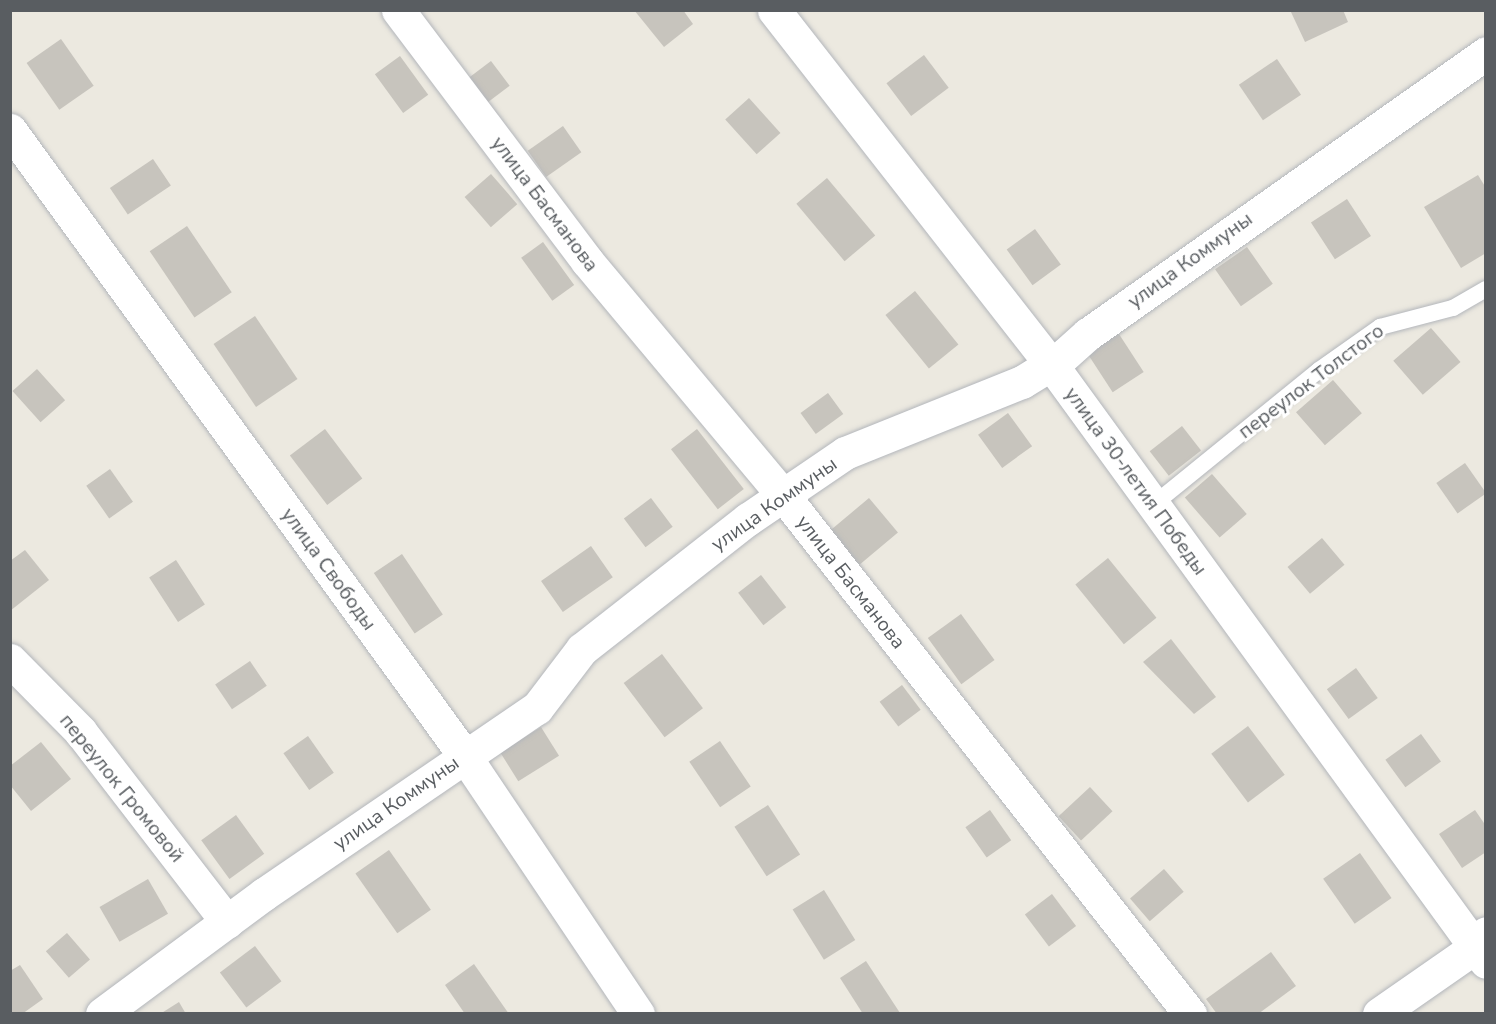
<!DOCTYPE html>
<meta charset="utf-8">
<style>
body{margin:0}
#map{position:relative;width:1496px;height:1024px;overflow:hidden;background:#ece9e0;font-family:"Nunito Sans",sans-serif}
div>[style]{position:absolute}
.building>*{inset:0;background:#c7c4bd;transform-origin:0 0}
.roads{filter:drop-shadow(0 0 2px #b3b6bb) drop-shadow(0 0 2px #b3b6bb)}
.service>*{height:16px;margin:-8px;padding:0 8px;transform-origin:8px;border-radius:8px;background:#fff}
.minor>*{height:33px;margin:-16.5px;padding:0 16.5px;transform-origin:16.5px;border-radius:16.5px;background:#fff}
.tertiary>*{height:33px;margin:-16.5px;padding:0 16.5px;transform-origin:16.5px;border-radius:16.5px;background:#fff}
span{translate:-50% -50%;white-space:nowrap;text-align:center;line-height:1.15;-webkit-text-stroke:6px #fff;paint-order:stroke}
.street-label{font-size:20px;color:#595d61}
.frame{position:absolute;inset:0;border:12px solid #595d61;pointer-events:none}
</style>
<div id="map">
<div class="building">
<div style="clip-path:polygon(634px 10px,683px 10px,693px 24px,664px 47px)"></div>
<div style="clip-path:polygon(1290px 10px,1343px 10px,1348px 22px,1305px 42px)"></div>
<div style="left:61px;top:39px;width:57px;height:42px;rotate:55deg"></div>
<div style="left:924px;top:55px;width:41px;height:47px;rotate:53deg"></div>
<div style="left:400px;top:56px;width:48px;height:31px;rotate:54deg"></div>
<div style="left:1277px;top:59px;width:43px;height:46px;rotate:56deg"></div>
<div style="left:491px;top:61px;width:31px;height:29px;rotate:53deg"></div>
<div style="left:749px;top:98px;width:47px;height:32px;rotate:48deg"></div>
<div style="left:563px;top:126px;width:32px;height:43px;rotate:55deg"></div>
<div style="left:153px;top:159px;width:32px;height:52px;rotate:56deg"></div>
<div style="left:491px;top:174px;width:40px;height:35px;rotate:49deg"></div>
<div style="clip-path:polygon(1478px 175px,1486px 188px,1486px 253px,1461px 268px,1424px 207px)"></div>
<div style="left:827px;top:178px;width:75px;height:40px;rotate:50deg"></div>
<div style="left:1347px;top:199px;width:44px;height:43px;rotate:57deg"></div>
<div style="left:187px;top:226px;width:80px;height:45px;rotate:56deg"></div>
<div style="left:1035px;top:229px;width:44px;height:35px;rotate:54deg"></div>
<div style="left:543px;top:242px;width:53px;height:27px;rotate:54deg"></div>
<div style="left:1247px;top:247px;width:45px;height:39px;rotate:55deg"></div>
<div style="left:915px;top:291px;width:69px;height:38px;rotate:51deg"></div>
<div style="left:255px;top:316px;width:76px;height:50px;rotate:56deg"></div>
<div style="left:1431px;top:328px;width:45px;height:50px;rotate:49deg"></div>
<div style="left:1117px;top:331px;width:49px;height:37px;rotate:57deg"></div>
<div style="left:37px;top:369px;width:42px;height:33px;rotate:48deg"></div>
<div style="left:1333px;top:380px;width:44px;height:49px;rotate:49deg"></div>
<div style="left:828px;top:393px;width:26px;height:34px;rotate:54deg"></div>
<div style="left:1008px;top:413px;width:41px;height:37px;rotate:54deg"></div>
<div style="left:1182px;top:426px;width:31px;height:41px;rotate:52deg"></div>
<div style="left:325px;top:429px;width:62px;height:44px;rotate:53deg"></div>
<div style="left:697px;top:429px;width:76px;height:33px;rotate:52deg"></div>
<div style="left:1465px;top:463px;width:37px;height:35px;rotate:55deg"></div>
<div style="left:110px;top:469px;width:40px;height:29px;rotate:55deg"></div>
<div style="left:1212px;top:474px;width:53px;height:36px;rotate:49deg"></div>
<div style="left:651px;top:498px;width:36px;height:34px;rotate:53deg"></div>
<div style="left:869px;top:498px;width:45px;height:51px;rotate:50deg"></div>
<div style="left:1322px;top:538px;width:35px;height:45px;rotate:50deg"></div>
<div style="left:591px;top:546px;width:38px;height:61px;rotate:55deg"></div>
<div style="clip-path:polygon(25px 550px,49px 580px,10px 611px,10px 561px)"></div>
<div style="left:402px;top:554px;width:73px;height:34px;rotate:56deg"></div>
<div style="left:1108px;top:558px;width:77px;height:42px;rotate:51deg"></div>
<div style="left:176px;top:560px;width:53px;height:32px;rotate:57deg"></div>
<div style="left:761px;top:575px;width:41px;height:29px;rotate:52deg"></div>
<div style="left:961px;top:614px;width:57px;height:41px;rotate:54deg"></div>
<div style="clip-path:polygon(1171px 639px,1216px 697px,1194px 714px,1143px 662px)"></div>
<div style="left:662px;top:654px;width:68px;height:48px;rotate:53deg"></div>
<div style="left:250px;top:661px;width:30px;height:42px;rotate:56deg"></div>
<div style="left:1356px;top:668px;width:37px;height:36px;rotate:54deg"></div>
<div style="left:902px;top:685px;width:31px;height:28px;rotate:53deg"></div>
<div style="left:1248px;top:726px;width:61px;height:46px;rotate:53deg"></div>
<div style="left:541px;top:727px;width:34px;height:48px;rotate:58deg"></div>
<div style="left:1421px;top:734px;width:34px;height:44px;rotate:54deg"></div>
<div style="left:308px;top:736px;width:45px;height:30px;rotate:55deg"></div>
<div style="left:720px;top:741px;width:55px;height:37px;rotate:56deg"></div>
<div style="clip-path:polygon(41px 742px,71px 779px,31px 811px,10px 785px,10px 766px)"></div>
<div style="left:1090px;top:787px;width:33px;height:43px;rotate:47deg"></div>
<div style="left:768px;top:805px;width:59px;height:40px;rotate:57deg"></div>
<div style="left:990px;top:810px;width:37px;height:30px;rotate:55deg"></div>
<div style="clip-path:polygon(1475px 810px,1486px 826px,1486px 852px,1462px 868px,1439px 834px)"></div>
<div style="left:236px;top:815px;width:48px;height:43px;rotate:54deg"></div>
<div style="left:389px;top:850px;width:73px;height:41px;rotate:55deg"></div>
<div style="left:1360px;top:853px;width:55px;height:45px;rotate:55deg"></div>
<div style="left:1164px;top:869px;width:30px;height:45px;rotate:49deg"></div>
<div style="left:148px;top:879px;width:40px;height:56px;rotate:60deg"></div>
<div style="left:824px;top:890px;width:59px;height:37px;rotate:58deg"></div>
<div style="left:1052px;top:894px;width:40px;height:34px;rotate:53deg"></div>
<div style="left:67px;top:933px;width:35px;height:28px;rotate:49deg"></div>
<div style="left:255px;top:946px;width:44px;height:44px;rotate:53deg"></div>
<div style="clip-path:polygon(1271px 952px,1296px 986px,1258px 1014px,1217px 1014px,1206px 999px)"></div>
<div style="clip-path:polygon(866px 961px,900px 1013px,899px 1014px,863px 1014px,840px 978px)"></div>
<div style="clip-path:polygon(474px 964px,509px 1014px,465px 1014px,445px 985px)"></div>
<div style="clip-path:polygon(20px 965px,43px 999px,22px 1014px,10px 1014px,10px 971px)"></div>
<div style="clip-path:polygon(179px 1002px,186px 1014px,160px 1014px)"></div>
</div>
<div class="roads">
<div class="service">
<div style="left:1153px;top:505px;width:214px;rotate:-39.1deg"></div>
<div style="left:1319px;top:370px;width:75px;rotate:-35.2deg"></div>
<div style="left:1380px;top:327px;width:75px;rotate:-14.6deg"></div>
<div style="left:1453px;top:308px;width:38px;rotate:-30deg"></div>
</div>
<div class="minor">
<div style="left:398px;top:10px;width:314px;rotate:53deg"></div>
<div style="left:587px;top:261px;width:305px;rotate:50.1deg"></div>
<div style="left:783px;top:495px;width:660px;rotate:51.9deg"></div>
<div style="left:774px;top:10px;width:449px;rotate:52deg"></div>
<div style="left:1051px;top:364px;width:739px;rotate:53.97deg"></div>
<div style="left:10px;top:660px;width:100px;rotate:45.4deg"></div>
<div style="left:80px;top:731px;width:241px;rotate:52.4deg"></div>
<div style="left:102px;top:1014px;width:202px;rotate:-36.5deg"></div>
<div style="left:264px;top:894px;width:330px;rotate:-34.3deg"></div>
<div style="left:537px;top:708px;width:74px;rotate:-52.7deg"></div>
<div style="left:582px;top:649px;width:211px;rotate:-38.1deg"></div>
<div style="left:748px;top:519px;width:117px;rotate:-34.2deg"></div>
<div style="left:845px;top:453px;width:191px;rotate:-21.9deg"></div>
<div style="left:1022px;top:382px;width:46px;rotate:-31.6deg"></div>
<div style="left:1061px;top:358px;width:36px;rotate:-42deg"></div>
<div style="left:1088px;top:334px;width:487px;rotate:-35.2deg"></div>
<div style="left:1379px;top:1014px;width:116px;rotate:-34.8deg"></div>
<div style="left:1474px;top:948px;width:19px;rotate:-51deg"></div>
</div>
<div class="tertiary">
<div style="left:10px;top:130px;width:772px;rotate:54.01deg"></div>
<div style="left:464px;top:755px;width:312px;rotate:56.1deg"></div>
</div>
</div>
<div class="street-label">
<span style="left:545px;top:204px;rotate:53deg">улица Басманова</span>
<span style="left:1190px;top:260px;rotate:-36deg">улица Коммуны</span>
<span style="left:1311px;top:381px;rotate:-37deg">переулок Толстого</span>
<span style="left:1136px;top:481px;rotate:54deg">улица 30-летия Победы</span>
<span style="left:774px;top:504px;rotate:-35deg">улица Коммуны</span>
<span style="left:329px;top:569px;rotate:54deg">улица Свободы</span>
<span style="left:851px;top:582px;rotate:52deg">улица Басманова</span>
<span style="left:122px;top:788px;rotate:51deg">переулок Громовой</span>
<span style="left:396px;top:803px;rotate:-35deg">улица Коммуны</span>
</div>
<div class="frame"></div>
</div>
